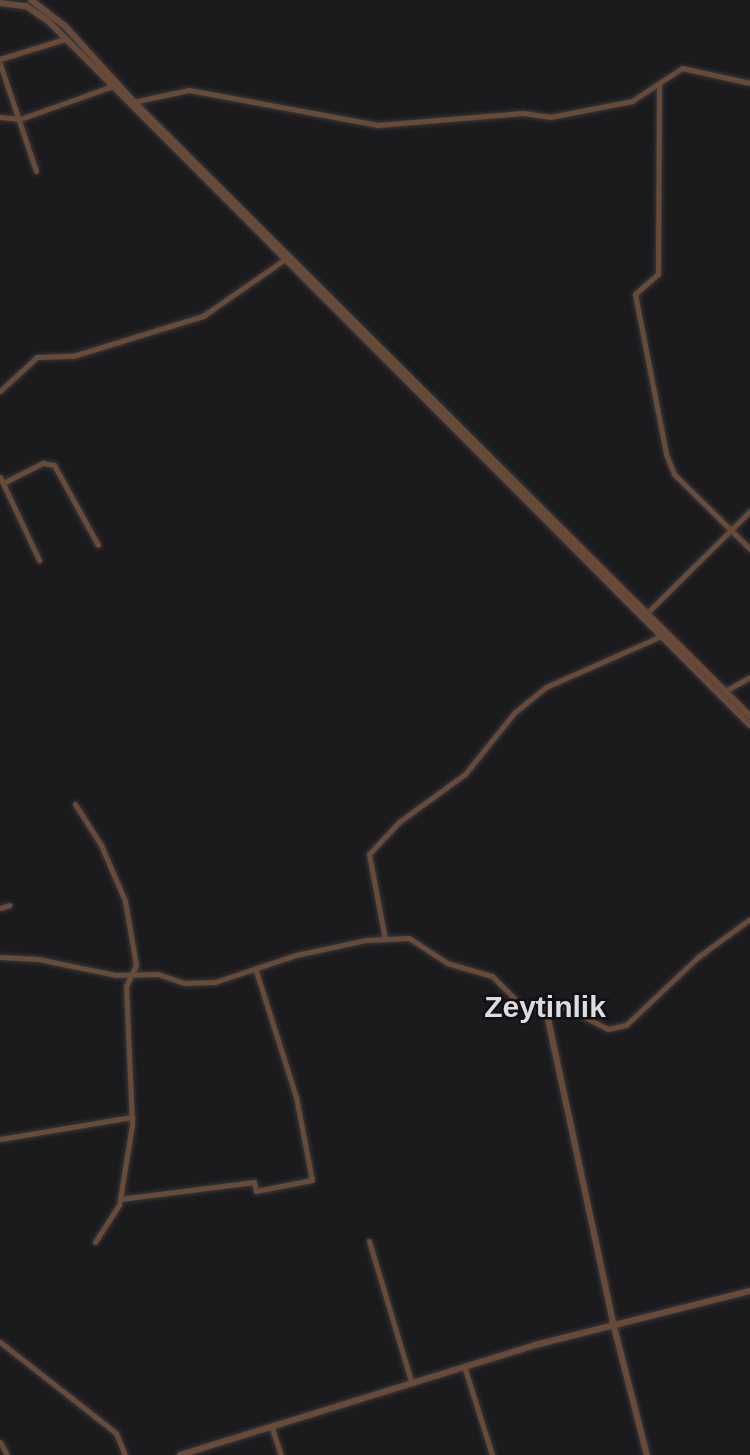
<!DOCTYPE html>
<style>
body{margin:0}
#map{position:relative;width:750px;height:1455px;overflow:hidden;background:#1b1b1e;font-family:Arial,sans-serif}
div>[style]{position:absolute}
.roads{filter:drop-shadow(0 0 2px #38373a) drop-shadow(0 0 2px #38373a)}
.minor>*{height:5px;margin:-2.5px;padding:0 2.5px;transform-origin:2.5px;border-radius:2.5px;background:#674a38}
.tertiary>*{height:6px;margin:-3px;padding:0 3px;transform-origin:3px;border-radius:3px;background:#674a38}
span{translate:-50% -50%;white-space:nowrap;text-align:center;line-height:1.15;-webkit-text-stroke:5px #121215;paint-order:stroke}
.district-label{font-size:30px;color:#dddce1;font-weight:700}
</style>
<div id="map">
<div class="roads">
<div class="minor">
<div style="left:0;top:59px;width:68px;rotate:-17.1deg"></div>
<div style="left:0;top:64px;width:113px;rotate:71.4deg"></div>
<div style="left:659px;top:83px;width:191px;rotate:90.3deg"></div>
<div style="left:658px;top:274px;width:30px;rotate:139deg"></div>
<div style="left:635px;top:294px;width:163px;rotate:79deg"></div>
<div style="left:666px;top:454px;width:22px;rotate:68deg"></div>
<div style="left:674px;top:474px;width:107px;rotate:44.6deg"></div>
<div style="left:133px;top:102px;width:57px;rotate:-12.1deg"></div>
<div style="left:189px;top:90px;width:191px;rotate:10.5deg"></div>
<div style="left:377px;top:125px;width:146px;rotate:-4.7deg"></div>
<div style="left:523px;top:113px;width:27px;rotate:8deg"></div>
<div style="left:550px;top:117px;width:84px;rotate:-11deg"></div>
<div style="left:632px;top:101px;width:60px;rotate:-33.4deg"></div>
<div style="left:682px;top:68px;width:70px;rotate:12.4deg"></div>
<div style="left:0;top:117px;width:20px;rotate:6deg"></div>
<div style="left:20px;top:119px;width:96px;rotate:-19.6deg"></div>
<div style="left:0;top:391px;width:50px;rotate:-42.6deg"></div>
<div style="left:37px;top:357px;width:36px;rotate:-2deg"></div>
<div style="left:73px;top:356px;width:136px;rotate:-17.1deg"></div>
<div style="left:203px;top:316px;width:98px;rotate:-34.7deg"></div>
<div style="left:0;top:477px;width:92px;rotate:64.8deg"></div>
<div style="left:3px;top:483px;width:45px;rotate:-26.6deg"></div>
<div style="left:43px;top:463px;width:11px;rotate:10deg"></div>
<div style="left:54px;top:465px;width:91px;rotate:61.2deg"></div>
<div style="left:647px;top:613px;width:145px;rotate:-44.7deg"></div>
<div style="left:725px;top:691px;width:29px;rotate:-29deg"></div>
<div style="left:75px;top:804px;width:49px;rotate:57.6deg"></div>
<div style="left:101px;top:845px;width:61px;rotate:66.8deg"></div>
<div style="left:125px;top:901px;width:65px;rotate:80.2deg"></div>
<div style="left:136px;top:965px;width:23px;rotate:115deg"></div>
<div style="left:126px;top:986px;width:139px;rotate:87.5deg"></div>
<div style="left:132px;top:1125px;width:81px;rotate:99.2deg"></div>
<div style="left:119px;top:1205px;width:44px;rotate:123deg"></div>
<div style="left:0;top:908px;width:10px;rotate:-17deg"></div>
<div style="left:385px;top:939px;width:86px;rotate:-100.7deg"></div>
<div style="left:369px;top:854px;width:44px;rotate:-46.8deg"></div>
<div style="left:399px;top:822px;width:82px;rotate:-36deg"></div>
<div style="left:465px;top:774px;width:78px;rotate:-51.2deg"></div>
<div style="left:514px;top:713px;width:41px;rotate:-39.1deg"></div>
<div style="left:546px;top:687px;width:126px;rotate:-23.9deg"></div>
<div style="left:0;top:957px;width:38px;rotate:3deg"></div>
<div style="left:38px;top:959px;width:80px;rotate:11.6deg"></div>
<div style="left:116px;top:975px;width:42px;rotate:-1.4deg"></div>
<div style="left:158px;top:974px;width:28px;rotate:19deg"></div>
<div style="left:184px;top:983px;width:31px;rotate:-2deg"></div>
<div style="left:215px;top:982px;width:85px;rotate:-18.4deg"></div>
<div style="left:296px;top:955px;width:72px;rotate:-12.1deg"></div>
<div style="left:366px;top:940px;width:43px;rotate:-2.7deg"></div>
<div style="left:409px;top:938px;width:45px;rotate:33.3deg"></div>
<div style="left:447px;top:963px;width:47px;rotate:16.1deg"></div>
<div style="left:492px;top:976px;width:44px;rotate:45deg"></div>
<div style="left:523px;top:1007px;width:42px"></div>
<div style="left:565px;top:1007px;width:48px;rotate:27.1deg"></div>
<div style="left:608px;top:1029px;width:18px;rotate:-13deg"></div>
<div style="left:626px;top:1025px;width:99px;rotate:-43.4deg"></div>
<div style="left:698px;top:957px;width:64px;rotate:-36.2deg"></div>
<div style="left:0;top:1139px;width:134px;rotate:-9.5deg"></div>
<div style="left:120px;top:1199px;width:135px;rotate:-7.2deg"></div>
<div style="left:254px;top:1182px;width:9px;rotate:77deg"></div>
<div style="left:256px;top:1191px;width:57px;rotate:-11.1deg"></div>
<div style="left:312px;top:1180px;width:85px;rotate:-100.9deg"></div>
<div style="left:296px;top:1097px;width:135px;rotate:-107.6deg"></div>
<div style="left:369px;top:1241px;width:146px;rotate:73.3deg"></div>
<div style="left:0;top:1342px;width:147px;rotate:38.1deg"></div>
<div style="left:116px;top:1433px;width:24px;rotate:68deg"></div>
<div style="left:464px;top:1366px;width:93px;rotate:72.5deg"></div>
<div style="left:272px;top:1428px;width:28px;rotate:72deg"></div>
<div style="left:0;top:1442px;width:15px;rotate:62deg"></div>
</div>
<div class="tertiary">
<div style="left:31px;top:0;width:43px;rotate:37.4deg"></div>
<div style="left:65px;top:26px;width:103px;rotate:47.8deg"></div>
<div style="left:134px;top:102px;width:870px;rotate:44.91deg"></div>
<div style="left:0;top:3px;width:26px;rotate:7deg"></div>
<div style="left:26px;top:6px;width:25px;rotate:34deg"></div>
<div style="left:47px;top:20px;width:996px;rotate:45.08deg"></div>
<div style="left:545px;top:1005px;width:325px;rotate:77.9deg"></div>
<div style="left:613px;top:1323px;width:136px;rotate:75.6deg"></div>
<div style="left:180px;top:1455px;width:372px;rotate:-17.2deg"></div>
<div style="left:535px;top:1345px;width:222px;rotate:-14.1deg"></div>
</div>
</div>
<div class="district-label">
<span style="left:545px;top:1007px">Zeytinlik</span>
</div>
</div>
